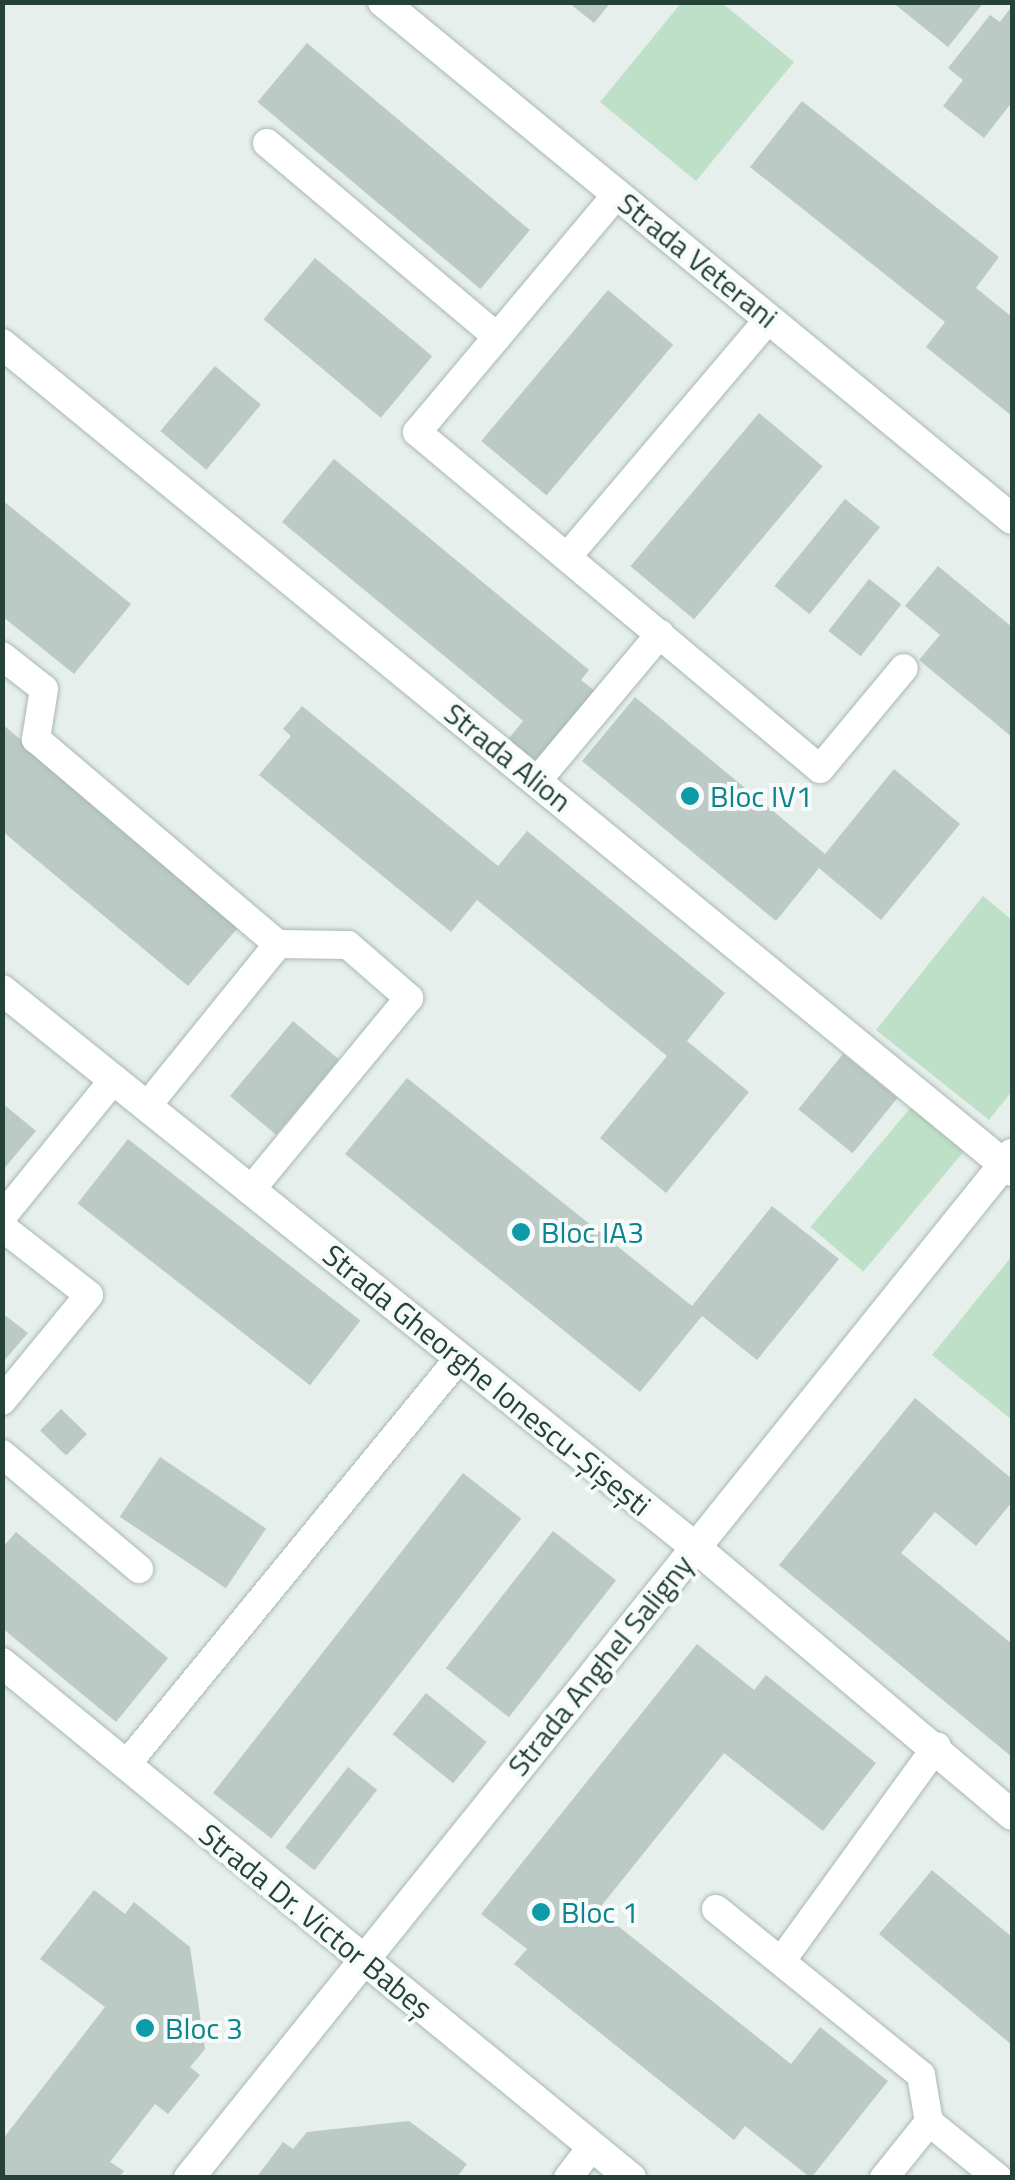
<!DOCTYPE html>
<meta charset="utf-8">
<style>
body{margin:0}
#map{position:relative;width:1015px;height:2180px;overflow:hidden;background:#e6efeb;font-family:"Titillium Web",sans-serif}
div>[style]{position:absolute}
.green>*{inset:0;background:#bfe0c8;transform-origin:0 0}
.building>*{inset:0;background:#bbcac4;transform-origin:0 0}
.roads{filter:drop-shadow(0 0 2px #a8b8b2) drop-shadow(0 0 2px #a8b8b2)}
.service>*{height:28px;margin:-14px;padding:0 14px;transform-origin:14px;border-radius:14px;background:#fff}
.minor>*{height:30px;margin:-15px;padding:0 15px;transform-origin:15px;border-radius:15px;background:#fff}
.dots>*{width:28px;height:28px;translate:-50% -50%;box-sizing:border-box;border:5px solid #f7fbf9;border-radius:50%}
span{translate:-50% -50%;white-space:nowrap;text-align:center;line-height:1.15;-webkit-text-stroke:8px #f7fbf9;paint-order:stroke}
.street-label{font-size:30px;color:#24423a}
.culture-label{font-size:30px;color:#0d838f}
.left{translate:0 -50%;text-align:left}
.frame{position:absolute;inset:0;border:5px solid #24423a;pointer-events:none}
</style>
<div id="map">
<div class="green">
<div style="clip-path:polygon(682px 2px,722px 3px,794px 62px,696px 181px,600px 102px)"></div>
<div style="clip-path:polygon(983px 896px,1012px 920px,1012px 1091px,989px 1120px,876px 1030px)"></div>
<div style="left:912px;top:1106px;width:69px;height:158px;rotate:40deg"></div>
<div style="clip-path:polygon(1012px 1256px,1012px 1420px,932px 1355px)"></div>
</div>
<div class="building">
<div style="clip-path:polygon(568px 2px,611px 2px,594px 23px)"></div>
<div style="clip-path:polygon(892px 2px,984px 2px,948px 47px)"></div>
<div style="clip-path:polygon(1012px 6px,1012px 102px,984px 138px,943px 106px,963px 80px,948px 68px,990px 15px,1000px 22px)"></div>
<div style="left:307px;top:43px;width:291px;height:77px;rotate:40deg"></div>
<div style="clip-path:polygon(802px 101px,999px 257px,976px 288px,1012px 317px,1012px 416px,926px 347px,945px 322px,750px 167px)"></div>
<div style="left:315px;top:258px;width:153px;height:80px;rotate:40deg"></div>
<div style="left:608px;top:290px;width:85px;height:197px;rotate:40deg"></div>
<div style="left:215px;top:366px;width:60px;height:85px;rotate:40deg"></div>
<div style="left:759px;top:413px;width:83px;height:200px;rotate:40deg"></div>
<div style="clip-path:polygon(334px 459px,589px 670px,581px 680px,595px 691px,534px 765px,506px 742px,523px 721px,282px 522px)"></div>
<div style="left:845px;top:499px;width:45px;height:112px;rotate:39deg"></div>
<div style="clip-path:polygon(2px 500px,131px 604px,74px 674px,2px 616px)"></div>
<div style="clip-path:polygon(938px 566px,1012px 627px,1012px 737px,919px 660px,940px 635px,905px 606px)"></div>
<div style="left:869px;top:579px;width:41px;height:66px;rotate:38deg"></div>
<div style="clip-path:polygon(635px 697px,825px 854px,894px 769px,960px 824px,881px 920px,819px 868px,776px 921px,582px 761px)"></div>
<div style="clip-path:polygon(302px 706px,498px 866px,527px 831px,725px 993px,687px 1041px,749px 1092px,666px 1193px,600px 1138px,667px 1056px,477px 900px,451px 932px,259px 775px,291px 736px,283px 729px)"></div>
<div style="clip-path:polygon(2px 724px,241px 924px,188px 986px,2px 831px)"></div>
<div style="left:293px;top:1021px;width:60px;height:98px;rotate:40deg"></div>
<div style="left:843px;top:1054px;width:70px;height:71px;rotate:39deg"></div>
<div style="clip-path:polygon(407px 1078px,692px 1306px,772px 1206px,839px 1259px,757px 1360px,702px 1316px,640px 1392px,345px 1154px)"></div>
<div style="clip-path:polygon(2px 1103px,36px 1131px,2px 1171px)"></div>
<div style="left:128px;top:1139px;width:295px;height:82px;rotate:38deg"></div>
<div style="clip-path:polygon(2px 1313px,28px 1333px,2px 1363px)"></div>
<div style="clip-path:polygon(915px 1398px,1012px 1479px,1012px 1502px,976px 1546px,935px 1512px,901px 1553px,1012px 1644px,1012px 1757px,779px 1565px)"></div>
<div style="left:61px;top:1409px;width:36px;height:30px;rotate:44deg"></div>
<div style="left:160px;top:1457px;width:128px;height:72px;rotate:34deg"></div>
<div style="left:463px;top:1473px;width:74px;height:406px;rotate:38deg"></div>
<div style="left:553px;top:1531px;width:80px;height:174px;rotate:38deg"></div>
<div style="clip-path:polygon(16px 1532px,168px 1658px,116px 1722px,2px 1628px,2px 1548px)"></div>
<div style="clip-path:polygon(697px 1644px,754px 1690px,766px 1675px,876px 1763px,823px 1831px,724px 1753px,598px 1910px,791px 2064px,820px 2027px,888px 2081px,811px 2178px,745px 2126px,734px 2140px,514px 1964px,527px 1949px,481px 1914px)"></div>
<div style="left:426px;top:1693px;width:78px;height:53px;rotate:39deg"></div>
<div style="left:348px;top:1767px;width:37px;height:102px;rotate:38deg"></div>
<div style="clip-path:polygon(932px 1870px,1012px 1937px,1012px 2045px,879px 1934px)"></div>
<div style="clip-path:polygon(94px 1890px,125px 1914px,134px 1902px,190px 1947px,205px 2049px,190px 2067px,200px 2075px,168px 2114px,155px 2104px,110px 2162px,124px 2171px,119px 2178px,2px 2178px,2px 2140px,105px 2007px,40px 1959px)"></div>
<div style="clip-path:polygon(409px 2121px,467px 2164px,456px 2178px,256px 2178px,283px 2142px,293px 2149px,307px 2132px)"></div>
</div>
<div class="roads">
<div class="service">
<div style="left:267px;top:143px;width:301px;rotate:40.1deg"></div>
<div style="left:617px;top:194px;width:311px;rotate:130deg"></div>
<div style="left:417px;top:432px;width:525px;rotate:39.9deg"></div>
<div style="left:820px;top:769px;width:131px;rotate:-50.3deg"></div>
<div style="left:567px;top:557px;width:312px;rotate:-49.7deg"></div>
<div style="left:2px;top:656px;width:53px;rotate:38.2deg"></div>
<div style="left:44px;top:689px;width:51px;rotate:99.1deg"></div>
<div style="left:36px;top:739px;width:317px;rotate:40.3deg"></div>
<div style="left:278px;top:944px;width:70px;rotate:0.8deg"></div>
<div style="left:348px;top:945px;width:81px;rotate:41deg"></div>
<div style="left:409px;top:998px;width:249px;rotate:129.5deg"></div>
<div style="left:537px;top:781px;width:192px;rotate:-50.1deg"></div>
<div style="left:147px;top:1106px;width:208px;rotate:-51deg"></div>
<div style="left:2px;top:1217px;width:178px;rotate:-50.9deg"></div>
<div style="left:2px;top:1227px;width:110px;rotate:38deg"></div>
<div style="left:89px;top:1295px;width:137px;rotate:129.4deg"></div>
<div style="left:2px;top:1454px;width:179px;rotate:40deg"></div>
<div style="left:126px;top:1765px;width:527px;rotate:-50.7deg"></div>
<div style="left:716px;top:1909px;width:264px;rotate:39deg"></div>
<div style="left:921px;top:2075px;width:48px;rotate:80.3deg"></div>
<div style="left:929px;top:2122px;width:89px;rotate:39.1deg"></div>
<div style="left:782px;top:1960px;width:264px;rotate:-54.1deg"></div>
<div style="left:568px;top:2178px;width:40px;rotate:-53deg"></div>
<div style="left:884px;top:2178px;width:72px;rotate:-51.2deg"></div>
</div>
<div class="minor">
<div style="left:383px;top:2px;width:814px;rotate:39.42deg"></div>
<div style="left:2px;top:344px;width:1305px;rotate:39.31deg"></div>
<div style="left:2px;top:990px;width:889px;rotate:38.79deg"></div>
<div style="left:695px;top:1547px;width:415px;rotate:40.2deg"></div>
<div style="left:2px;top:1663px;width:813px;rotate:39.31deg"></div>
<div style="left:189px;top:2178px;width:1314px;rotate:-51.21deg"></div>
</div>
</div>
<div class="dots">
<div style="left:690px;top:796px;background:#0f9aa8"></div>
<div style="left:521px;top:1232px;background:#0f9aa8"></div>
<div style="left:541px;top:1912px;background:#0f9aa8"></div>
<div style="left:145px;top:2028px;background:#0f9aa8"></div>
</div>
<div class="street-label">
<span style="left:698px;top:260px;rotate:39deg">Strada Veterani</span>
<span style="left:508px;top:757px;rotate:39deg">Strada Alion</span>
<span style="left:487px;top:1380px;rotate:39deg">Strada Gheorghe Ionescu-Șișești</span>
<span style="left:600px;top:1665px;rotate:-51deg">Strada Anghel Saligny</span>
<span style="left:316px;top:1921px;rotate:39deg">Strada Dr. Victor Babeș</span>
</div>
<div class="culture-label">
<span class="left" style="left:710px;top:796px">Bloc IV1</span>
<span class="left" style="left:541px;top:1232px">Bloc IA3</span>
<span class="left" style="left:561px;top:1912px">Bloc 1</span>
<span class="left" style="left:165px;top:2028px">Bloc 3</span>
</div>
<div class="frame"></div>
</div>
